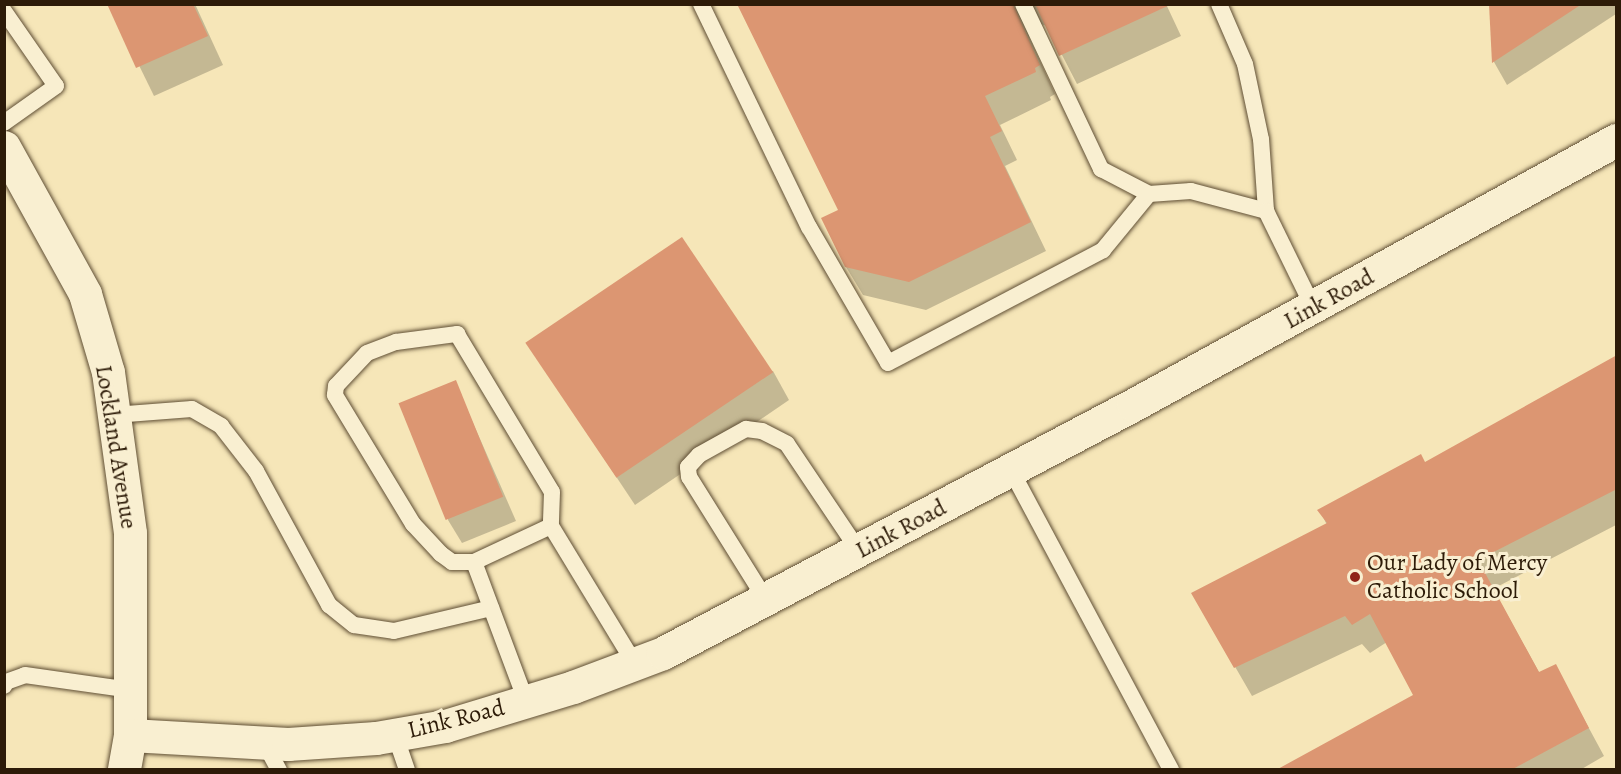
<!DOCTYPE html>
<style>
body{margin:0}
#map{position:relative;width:1621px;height:774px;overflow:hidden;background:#f6e6b8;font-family:Alegreya,serif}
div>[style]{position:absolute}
.shadow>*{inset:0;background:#0003}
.building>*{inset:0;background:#dc9672;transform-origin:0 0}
.roads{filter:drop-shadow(0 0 2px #5f4e34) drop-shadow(0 0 2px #5f4e34)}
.lane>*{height:16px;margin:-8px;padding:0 8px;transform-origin:8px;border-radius:8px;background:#f9efd1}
.street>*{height:33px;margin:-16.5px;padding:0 16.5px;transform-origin:16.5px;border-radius:16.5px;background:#f9efd1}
.dots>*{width:16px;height:16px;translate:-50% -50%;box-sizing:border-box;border:3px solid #f9efd1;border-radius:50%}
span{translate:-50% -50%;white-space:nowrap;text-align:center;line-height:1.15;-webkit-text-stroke:6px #f9efd1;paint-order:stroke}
.street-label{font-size:24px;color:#2d1b08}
.poi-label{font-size:24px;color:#2d1b08}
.left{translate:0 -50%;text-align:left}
.frame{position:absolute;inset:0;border:6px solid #2d1b08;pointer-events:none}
</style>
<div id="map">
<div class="shadow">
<div style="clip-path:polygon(109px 4px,195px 4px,223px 65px,154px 96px)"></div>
<div style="clip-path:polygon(921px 4px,1166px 4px,1181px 36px,1077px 84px,1047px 26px,1034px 22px,1029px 37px,1055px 94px,1050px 97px,1051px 100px,1000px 125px,1017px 160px,1005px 166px,1046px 251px,926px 310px,863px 295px,846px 267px,840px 211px)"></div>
<div style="clip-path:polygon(1491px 4px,1615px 4px,1616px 14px,1507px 85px,1494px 62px)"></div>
<div style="clip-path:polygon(528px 344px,773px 371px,789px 400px,635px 505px)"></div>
<div style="clip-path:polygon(1616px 357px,1616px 525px,1493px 589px,1540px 674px,1571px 695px,1604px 756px,1580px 770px,1286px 770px,1415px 696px,1387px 642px,1370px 653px,1362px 644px,1252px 696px,1193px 594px,1327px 525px,1320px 511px,1425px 464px)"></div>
<div style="clip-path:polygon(455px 382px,516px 521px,462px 543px,448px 520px)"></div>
</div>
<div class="building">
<div style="clip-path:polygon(107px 4px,193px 4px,208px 36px,136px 68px)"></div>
<div style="clip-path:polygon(737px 4px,1013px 4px,1040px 65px,1035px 68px,1036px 72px,985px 96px,1002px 131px,990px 137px,1031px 222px,909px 282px,845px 267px,821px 218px,838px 210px)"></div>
<div style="clip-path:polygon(1035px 4px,1172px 4px,1059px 56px)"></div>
<div style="clip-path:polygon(1489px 4px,1582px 4px,1492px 63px)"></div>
<div style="left:682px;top:237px;width:163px;height:189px;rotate:56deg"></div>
<div style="clip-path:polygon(1617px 355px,1617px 489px,1478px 560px,1539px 672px,1556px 664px,1589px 728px,1511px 770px,1276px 770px,1413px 695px,1370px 614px,1352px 625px,1345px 616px,1234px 668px,1191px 593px,1327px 523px,1317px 510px,1421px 454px,1425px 462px)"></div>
<div style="left:456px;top:380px;width:126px;height:62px;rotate:68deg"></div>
</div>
<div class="roads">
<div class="lane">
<div style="left:701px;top:4px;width:248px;rotate:64.2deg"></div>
<div style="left:809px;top:227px;width:157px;rotate:59.8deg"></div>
<div style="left:888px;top:363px;width:243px;rotate:-27.7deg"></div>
<div style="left:1103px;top:250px;width:72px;rotate:-50.6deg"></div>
<div style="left:1023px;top:4px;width:183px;rotate:64.7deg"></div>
<div style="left:1101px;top:169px;width:54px;rotate:27.5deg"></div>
<div style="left:1149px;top:194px;width:42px;rotate:-4.1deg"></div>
<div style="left:1191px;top:191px;width:78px;rotate:14.9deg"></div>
<div style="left:1219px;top:4px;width:65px;rotate:66.6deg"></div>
<div style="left:1245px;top:64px;width:77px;rotate:78deg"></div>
<div style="left:1261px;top:139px;width:72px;rotate:86deg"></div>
<div style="left:1266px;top:211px;width:107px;rotate:63.9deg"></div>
<div style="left:4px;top:11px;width:91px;rotate:55.3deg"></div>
<div style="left:56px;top:86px;width:64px;rotate:144.6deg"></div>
<div style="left:114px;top:415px;width:78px;rotate:-4.4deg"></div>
<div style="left:192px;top:409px;width:34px;rotate:30deg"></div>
<div style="left:221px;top:426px;width:57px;rotate:52.1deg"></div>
<div style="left:256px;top:471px;width:153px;rotate:61.4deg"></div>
<div style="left:329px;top:605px;width:32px;rotate:39deg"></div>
<div style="left:354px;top:625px;width:40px;rotate:8.5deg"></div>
<div style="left:394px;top:631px;width:100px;rotate:-13.3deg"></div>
<div style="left:1011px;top:470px;width:340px;rotate:61.9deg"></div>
<div style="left:474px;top:562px;width:22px;rotate:180deg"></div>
<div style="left:452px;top:562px;width:14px;rotate:-144deg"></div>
<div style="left:441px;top:554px;width:41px;rotate:-133deg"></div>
<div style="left:413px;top:524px;width:151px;rotate:-121.2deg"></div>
<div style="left:335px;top:395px;width:9px;rotate:-84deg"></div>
<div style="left:336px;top:386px;width:45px;rotate:-46.8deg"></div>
<div style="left:367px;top:353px;width:31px;rotate:-21deg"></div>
<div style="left:396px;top:342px;width:62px;rotate:-7.5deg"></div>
<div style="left:457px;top:334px;width:184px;rotate:59deg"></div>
<div style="left:552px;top:492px;width:34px;rotate:92deg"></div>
<div style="left:766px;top:600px;width:145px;rotate:-122deg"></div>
<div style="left:689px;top:477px;width:10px;rotate:-96deg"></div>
<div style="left:688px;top:467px;width:16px;rotate:-47deg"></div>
<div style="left:699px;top:455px;width:54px;rotate:-29deg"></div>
<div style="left:746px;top:429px;width:16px;rotate:7deg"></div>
<div style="left:762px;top:431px;width:28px;rotate:27deg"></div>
<div style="left:787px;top:444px;width:129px;rotate:56.1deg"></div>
<div style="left:4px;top:686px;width:4px;rotate:-63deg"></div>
<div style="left:6px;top:682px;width:20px;rotate:-20deg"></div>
<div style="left:25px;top:675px;width:106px;rotate:8.1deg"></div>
<div style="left:526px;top:701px;width:148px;rotate:-110.5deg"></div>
<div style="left:474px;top:562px;width:85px;rotate:-25.1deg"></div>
<div style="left:551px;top:526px;width:162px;rotate:58.7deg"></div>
<div style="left:395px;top:735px;width:37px;rotate:71deg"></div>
<div style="left:265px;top:744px;width:30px;rotate:62deg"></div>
</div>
<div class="street">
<div style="left:4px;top:147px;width:168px;rotate:61.1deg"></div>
<div style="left:85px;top:294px;width:81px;rotate:73.6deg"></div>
<div style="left:108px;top:372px;width:162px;rotate:82.2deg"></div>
<div style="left:130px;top:533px;width:202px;rotate:90deg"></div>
<div style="left:130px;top:735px;width:36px;rotate:100deg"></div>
<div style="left:130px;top:735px;width:158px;rotate:3.3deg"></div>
<div style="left:288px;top:744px;width:88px;rotate:-3.9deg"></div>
<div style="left:376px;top:738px;width:70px;rotate:-9.9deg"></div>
<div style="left:445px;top:726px;width:134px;rotate:-16.9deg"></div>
<div style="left:573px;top:687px;width:96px;rotate:-20.7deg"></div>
<div style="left:663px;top:653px;width:531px;rotate:-27.82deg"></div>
<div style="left:1133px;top:405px;width:551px;rotate:-28.75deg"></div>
</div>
</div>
<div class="dots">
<div style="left:1355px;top:577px;background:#8f2418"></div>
</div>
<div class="street-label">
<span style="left:1329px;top:299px;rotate:-29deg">Link Road</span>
<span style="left:116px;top:447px;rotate:81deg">Lockland Avenue</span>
<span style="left:901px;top:529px;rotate:-28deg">Link Road</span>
<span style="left:456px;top:719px;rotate:-14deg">Link Road</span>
</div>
<div class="poi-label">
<span class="left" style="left:1367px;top:577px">Our Lady of Mercy<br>Catholic School</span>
</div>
<div class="frame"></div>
</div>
